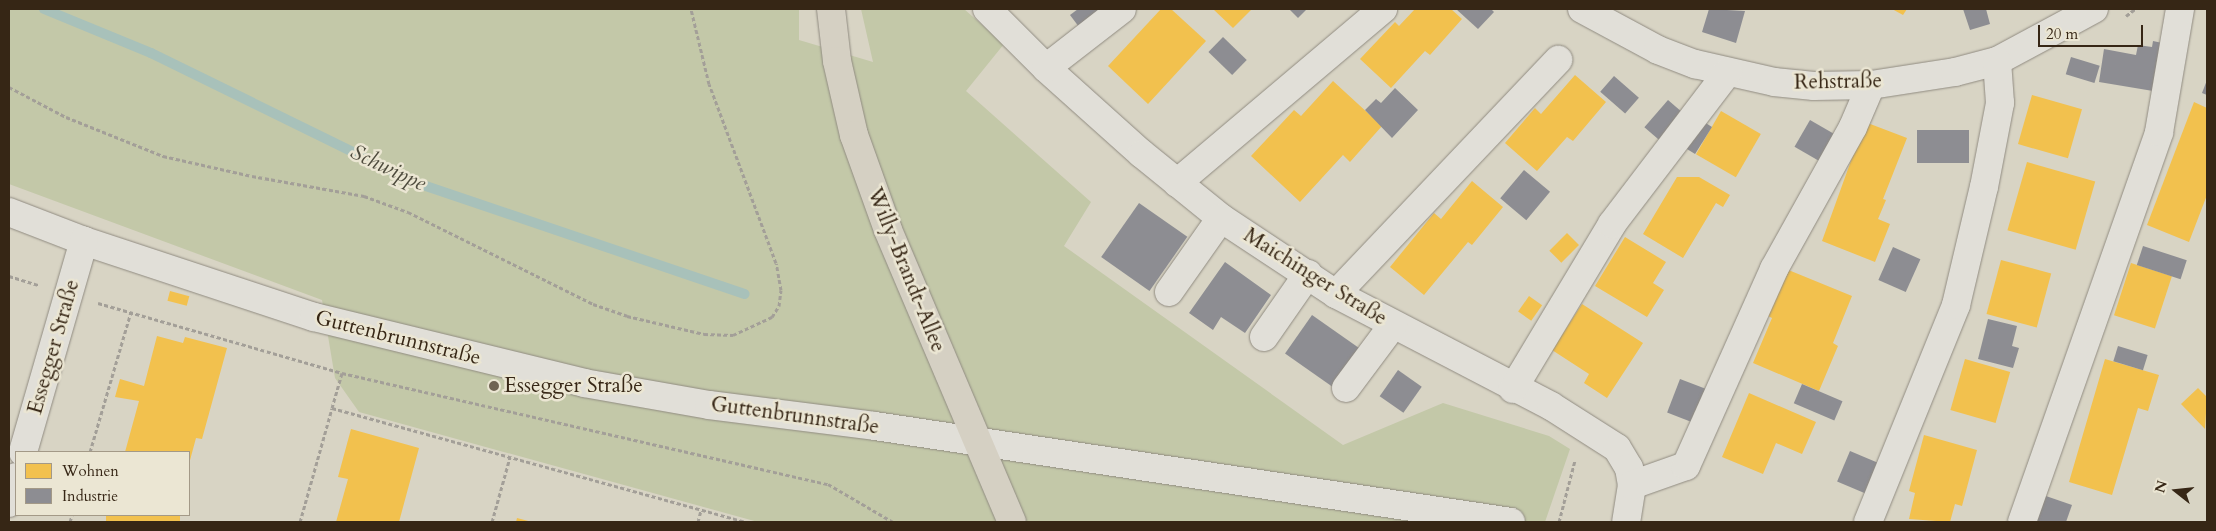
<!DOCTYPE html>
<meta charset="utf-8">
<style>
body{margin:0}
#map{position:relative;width:2216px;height:531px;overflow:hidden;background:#d8d4c4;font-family:Cardo,serif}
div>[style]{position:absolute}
.green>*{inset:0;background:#c3c8a8}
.homes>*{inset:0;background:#f2c14e;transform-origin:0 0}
.industry>*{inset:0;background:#8d8d92;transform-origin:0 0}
.stream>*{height:10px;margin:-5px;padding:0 5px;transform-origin:5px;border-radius:5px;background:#a8c1ba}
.path>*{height:3px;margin-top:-1.5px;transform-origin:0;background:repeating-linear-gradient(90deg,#a39f98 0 4px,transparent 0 6.5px)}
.roads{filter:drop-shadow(0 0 1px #908b81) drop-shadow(0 0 1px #908b81)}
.minor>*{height:28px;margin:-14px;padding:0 14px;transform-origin:14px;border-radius:14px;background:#e1dfd8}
.major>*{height:28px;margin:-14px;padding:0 14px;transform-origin:14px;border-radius:14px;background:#d5d0c3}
.dots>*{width:14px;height:14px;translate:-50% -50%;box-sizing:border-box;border:2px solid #ebe6d3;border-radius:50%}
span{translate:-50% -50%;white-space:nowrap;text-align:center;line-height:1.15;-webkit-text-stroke:5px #ebe6d3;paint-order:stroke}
.street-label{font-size:21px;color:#362615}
.poi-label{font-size:21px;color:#362615}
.left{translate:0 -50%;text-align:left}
.water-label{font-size:22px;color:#4e4b3d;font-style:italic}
.frame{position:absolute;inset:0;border:10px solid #362615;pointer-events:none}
.legend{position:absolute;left:15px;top:451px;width:175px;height:65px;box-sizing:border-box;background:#ebe6d3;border:1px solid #a39987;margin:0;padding:6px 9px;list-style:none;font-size:15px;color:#362615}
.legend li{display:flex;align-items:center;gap:10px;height:25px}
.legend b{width:25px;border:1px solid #a39987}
.north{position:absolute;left:2151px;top:466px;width:50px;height:50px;-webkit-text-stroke:4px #ebe6d3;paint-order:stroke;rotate:286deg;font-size:14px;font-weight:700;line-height:20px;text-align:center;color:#362615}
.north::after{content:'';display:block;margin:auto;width:18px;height:22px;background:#362615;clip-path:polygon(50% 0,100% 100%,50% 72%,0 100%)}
.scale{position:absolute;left:2038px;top:25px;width:105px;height:22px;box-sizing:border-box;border:2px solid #362615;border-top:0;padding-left:6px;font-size:15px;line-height:18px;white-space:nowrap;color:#362615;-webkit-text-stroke:4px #ebe6d3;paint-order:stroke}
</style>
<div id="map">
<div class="green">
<div style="clip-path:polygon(9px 9px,799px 9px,799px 40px,873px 62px,861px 9px,964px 9px,1004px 44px,966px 91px,1091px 202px,1064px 246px,1343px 445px,1443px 403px,1549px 436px,1570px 449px,1545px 522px,758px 522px,359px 412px,335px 378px,322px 300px,9px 184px)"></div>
</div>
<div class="homes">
<div style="clip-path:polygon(1161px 9px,1171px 9px,1206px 41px,1148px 104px,1108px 66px)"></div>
<div style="clip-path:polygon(1213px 9px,1252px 9px,1233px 28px)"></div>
<div style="clip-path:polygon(1415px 9px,1451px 9px,1462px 19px,1430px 55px,1425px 51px,1391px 88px,1360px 59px,1395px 22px,1399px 26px)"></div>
<div style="clip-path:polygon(1892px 9px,1907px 9px,1903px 15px)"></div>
<div style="clip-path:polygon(1575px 75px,1606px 102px,1573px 141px,1567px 137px,1537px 171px,1505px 143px,1535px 108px,1541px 114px)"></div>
<div style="clip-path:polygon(1333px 81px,1382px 126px,1350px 162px,1343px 155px,1300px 202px,1251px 156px,1294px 110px,1301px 116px)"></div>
<div style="left:2032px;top:95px;width:52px;height:51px;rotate:16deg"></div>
<div style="clip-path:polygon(2194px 102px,2207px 108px,2207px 195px,2189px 242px,2147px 225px)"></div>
<div style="left:1721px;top:111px;width:46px;height:50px;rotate:30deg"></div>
<div style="clip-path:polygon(1865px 122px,1907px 138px,1883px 199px,1886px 200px,1878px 219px,1890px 224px,1875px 262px,1822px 241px)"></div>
<div style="left:2027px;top:162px;width:71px;height:71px;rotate:16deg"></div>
<div style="clip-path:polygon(1677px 177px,1699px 177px,1730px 195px,1723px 207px,1716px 203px,1683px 258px,1643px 234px)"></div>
<div style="clip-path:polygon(1472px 181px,1503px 207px,1472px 245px,1468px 242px,1424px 295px,1390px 267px,1434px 213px,1441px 219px)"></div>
<div style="left:1567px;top:233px;width:17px;height:25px;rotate:45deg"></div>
<div style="clip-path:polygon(1625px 237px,1666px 262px,1653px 283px,1664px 290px,1647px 317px,1595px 286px)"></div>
<div style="left:2001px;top:260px;width:52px;height:56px;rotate:15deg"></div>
<div style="left:2131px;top:263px;width:43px;height:55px;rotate:18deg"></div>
<div style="clip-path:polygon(1786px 269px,1852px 296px,1833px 343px,1838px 346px,1819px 391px,1753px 363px,1772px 318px,1766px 315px)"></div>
<div style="left:170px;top:291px;width:20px;height:10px;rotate:15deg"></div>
<div style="left:1529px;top:296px;width:16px;height:19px;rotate:35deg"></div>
<div style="clip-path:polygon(1582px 304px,1643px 343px,1607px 398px,1584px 383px,1589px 374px,1552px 350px)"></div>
<div style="clip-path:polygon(157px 336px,183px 343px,185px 337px,227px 348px,202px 439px,196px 438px,189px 464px,189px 452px,125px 452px,139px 401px,115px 397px,120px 379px,144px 386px)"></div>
<div style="left:1965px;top:359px;width:47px;height:53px;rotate:16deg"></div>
<div style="clip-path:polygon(2105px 359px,2159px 375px,2148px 411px,2138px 408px,2112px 495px,2069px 482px)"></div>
<div style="clip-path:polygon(2198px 388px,2207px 397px,2205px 429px,2181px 404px)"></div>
<div style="clip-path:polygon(1749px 393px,1816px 422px,1802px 454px,1776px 443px,1763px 474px,1722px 457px)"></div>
<div style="clip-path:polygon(351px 429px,419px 448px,399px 522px,336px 522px,348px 479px,338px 477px)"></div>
<div style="clip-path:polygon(1924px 435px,1977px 450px,1962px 506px,1955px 504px,1950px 522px,1909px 519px,1915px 493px,1909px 491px)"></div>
<div style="left:106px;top:515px;width:74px;height:7px"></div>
<div style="clip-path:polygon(517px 518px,532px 522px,516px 522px)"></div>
</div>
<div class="industry">
<div style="clip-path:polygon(1078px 9px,1101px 9px,1079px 27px,1070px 15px)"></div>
<div style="clip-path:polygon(1289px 9px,1307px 9px,1298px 18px)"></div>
<div style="clip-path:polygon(1456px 9px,1491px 9px,1494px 12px,1478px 29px)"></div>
<div style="clip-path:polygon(1709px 9px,1745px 11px,1736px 43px,1702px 32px)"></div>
<div style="clip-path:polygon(1963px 9px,1986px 9px,1990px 24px,1970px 30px)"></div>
<div style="left:1223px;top:37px;width:33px;height:21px;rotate:44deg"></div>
<div style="clip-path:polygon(2153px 41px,2167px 44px,2159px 92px,2099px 82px,2104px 49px,2136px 55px,2138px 45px,2152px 47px)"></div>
<div style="left:2071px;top:57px;width:30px;height:18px;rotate:17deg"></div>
<div style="left:1614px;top:76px;width:33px;height:21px;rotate:41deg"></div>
<div style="clip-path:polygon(2207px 80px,2207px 95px,2202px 93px)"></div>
<div style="clip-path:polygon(1395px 88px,1418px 110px,1392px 138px,1365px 110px,1376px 99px,1381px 103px)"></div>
<div style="left:1668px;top:100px;width:20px;height:36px;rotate:41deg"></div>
<div style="left:1701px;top:120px;width:13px;height:32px;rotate:32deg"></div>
<div style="left:1810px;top:120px;width:32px;height:31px;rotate:30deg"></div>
<div style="left:1969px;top:130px;width:33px;height:52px;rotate:90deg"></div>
<div style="left:1524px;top:170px;width:34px;height:37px;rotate:40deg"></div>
<div style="left:1139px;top:203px;width:59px;height:66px;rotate:35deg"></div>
<div style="left:2143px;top:246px;width:46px;height:20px;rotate:18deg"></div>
<div style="left:1893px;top:247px;width:30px;height:36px;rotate:24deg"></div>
<div style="clip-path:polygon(1225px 262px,1271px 295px,1245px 333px,1221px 317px,1213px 330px,1189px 313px)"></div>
<div style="left:1312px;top:315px;width:60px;height:47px;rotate:35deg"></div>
<div style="clip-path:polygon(1988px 319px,2017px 326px,2012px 346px,2019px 348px,2013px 368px,1978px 359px)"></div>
<div style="left:2118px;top:346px;width:31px;height:16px;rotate:17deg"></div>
<div style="left:1398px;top:370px;width:29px;height:32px;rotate:35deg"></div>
<div style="left:1680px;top:379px;width:33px;height:36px;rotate:21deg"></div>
<div style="left:1802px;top:384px;width:44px;height:21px;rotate:23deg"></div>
<div style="left:1850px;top:451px;width:36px;height:33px;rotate:23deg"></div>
<div style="clip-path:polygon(2043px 495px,2072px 505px,2066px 522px,2033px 522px)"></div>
</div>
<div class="stream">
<div style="left:44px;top:9px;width:116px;rotate:22.4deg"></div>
<div style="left:151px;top:53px;width:293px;rotate:26.1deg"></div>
<div style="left:414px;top:182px;width:349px;rotate:18.7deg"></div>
</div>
<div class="path">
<div style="left:2126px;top:16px;width:11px;rotate:-38deg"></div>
<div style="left:9px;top:87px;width:64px;rotate:27.8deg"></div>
<div style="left:66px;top:117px;width:105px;rotate:21.9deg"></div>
<div style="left:163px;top:156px;width:91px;rotate:12.7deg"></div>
<div style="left:252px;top:176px;width:114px;rotate:10.1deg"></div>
<div style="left:364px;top:196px;width:47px;rotate:20deg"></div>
<div style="left:408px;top:212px;width:207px;rotate:26.4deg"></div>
<div style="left:593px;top:304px;width:36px;rotate:19deg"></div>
<div style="left:627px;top:316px;width:79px;rotate:13.2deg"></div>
<div style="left:704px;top:334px;width:29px;rotate:2deg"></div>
<div style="left:733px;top:335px;width:43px;rotate:-24.8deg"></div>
<div style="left:772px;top:317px;width:13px;rotate:-58deg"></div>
<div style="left:779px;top:306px;width:16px;rotate:-83deg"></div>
<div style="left:781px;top:290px;width:27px;rotate:-100deg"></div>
<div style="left:776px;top:263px;width:191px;rotate:-110.5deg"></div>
<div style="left:709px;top:84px;width:77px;rotate:-103.5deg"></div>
<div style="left:9px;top:276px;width:31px;rotate:17deg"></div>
<div style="left:98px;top:303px;width:254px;rotate:16deg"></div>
<div style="left:342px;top:373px;width:499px;rotate:12.9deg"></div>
<div style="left:828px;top:484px;width:75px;rotate:30.3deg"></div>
<div style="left:342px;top:373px;width:36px;rotate:106deg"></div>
<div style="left:332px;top:408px;width:428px;rotate:15.4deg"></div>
<div style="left:90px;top:452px;width:146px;rotate:-73.7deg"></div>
<div style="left:70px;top:522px;width:7px;rotate:-74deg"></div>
<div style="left:300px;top:522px;width:118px;rotate:-74.3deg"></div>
<div style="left:492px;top:522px;width:67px;rotate:-74.5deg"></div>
<div style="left:698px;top:522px;width:12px;rotate:-76deg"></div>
<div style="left:1559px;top:522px;width:64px;rotate:-75.5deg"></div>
</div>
<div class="roads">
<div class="minor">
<div style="left:987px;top:9px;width:83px;rotate:45deg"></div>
<div style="left:1046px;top:68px;width:129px;rotate:41.9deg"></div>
<div style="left:1142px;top:154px;width:102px;rotate:39deg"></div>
<div style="left:1221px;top:218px;width:138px;rotate:33.5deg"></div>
<div style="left:1336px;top:294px;width:242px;rotate:27.5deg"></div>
<div style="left:1551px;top:406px;width:78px;rotate:32.5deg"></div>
<div style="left:1617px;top:448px;width:23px;rotate:59deg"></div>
<div style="left:1629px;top:468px;width:17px;rotate:80deg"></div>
<div style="left:1632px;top:485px;width:37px;rotate:99deg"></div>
<div style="left:1582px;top:9px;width:86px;rotate:28.3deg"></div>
<div style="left:1658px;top:50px;width:40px;rotate:21deg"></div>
<div style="left:1695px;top:64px;width:81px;rotate:12.8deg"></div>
<div style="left:1774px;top:82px;width:40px;rotate:5.7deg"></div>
<div style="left:1814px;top:86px;width:57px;rotate:-1deg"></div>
<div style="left:1871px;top:85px;width:85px;rotate:-8.8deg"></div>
<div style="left:1955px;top:72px;width:43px;rotate:-14.7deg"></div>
<div style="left:1997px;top:61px;width:110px;rotate:-28.2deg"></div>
<div style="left:1046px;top:68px;width:96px;rotate:-37.8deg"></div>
<div style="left:1177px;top:183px;width:270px;rotate:-40.2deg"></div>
<div style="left:9px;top:212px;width:80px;rotate:21.1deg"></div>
<div style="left:84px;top:241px;width:242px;rotate:18.3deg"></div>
<div style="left:314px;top:317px;width:278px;rotate:13.7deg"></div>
<div style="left:584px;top:383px;width:127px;rotate:10deg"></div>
<div style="left:709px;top:405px;width:167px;rotate:7.2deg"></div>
<div style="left:875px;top:426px;width:643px;rotate:8.58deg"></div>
<div style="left:1169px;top:292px;width:90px;rotate:-54.9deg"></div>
<div style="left:1336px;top:294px;width:323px;rotate:-46.5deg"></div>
<div style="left:1264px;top:337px;width:77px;rotate:-55.1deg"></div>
<div style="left:1346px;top:388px;width:79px;rotate:-53.3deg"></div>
<div style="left:1513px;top:389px;width:192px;rotate:-59deg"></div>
<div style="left:1612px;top:224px;width:191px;rotate:-52.7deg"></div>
<div style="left:23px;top:452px;width:220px;rotate:-73.9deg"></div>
<div style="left:1632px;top:485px;width:57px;rotate:-19.4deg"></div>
<div style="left:1686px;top:466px;width:216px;rotate:-65.9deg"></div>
<div style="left:1774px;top:269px;width:162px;rotate:-60.9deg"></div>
<div style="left:1853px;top:127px;width:46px;rotate:-66.8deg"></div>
<div style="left:9px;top:503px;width:27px;rotate:-75deg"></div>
<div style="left:1868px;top:522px;width:234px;rotate:-67.9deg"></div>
<div style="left:1956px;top:305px;width:121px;rotate:-76.7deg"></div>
<div style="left:1984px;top:187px;width:86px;rotate:-79.2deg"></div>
<div style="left:2000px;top:103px;width:42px;rotate:-94.1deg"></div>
<div style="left:2022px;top:522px;width:413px;rotate:-70.6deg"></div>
<div style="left:2159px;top:132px;width:125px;rotate:-80.3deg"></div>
</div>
<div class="major">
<div style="left:831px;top:9px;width:52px;rotate:83.4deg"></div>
<div style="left:837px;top:61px;width:76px;rotate:77.1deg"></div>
<div style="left:854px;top:135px;width:101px;rotate:70.3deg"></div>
<div style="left:888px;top:230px;width:317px;rotate:67deg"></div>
</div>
</div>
<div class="dots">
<div style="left:494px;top:386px;background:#6f6352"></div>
</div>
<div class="street-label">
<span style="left:1838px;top:82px;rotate:-1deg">Rehstraße</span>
<span style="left:906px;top:270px;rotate:68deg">Willy-Brandt-Allee</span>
<span style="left:1315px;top:277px;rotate:32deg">Maichinger Straße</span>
<span style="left:398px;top:338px;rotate:14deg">Guttenbrunnstraße</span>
<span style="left:54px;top:347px;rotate:-74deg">Essegger Straße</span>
<span style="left:795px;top:416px;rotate:8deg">Guttenbrunnstraße</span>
</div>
<div class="poi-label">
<span class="left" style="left:504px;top:386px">Essegger Straße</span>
</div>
<div class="water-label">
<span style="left:388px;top:168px;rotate:25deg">Schwippe</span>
</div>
<div class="frame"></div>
<ul class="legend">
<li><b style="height:14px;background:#f2c14e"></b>Wohnen</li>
<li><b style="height:14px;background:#8d8d92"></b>Industrie</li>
</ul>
<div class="north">N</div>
<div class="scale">20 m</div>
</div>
